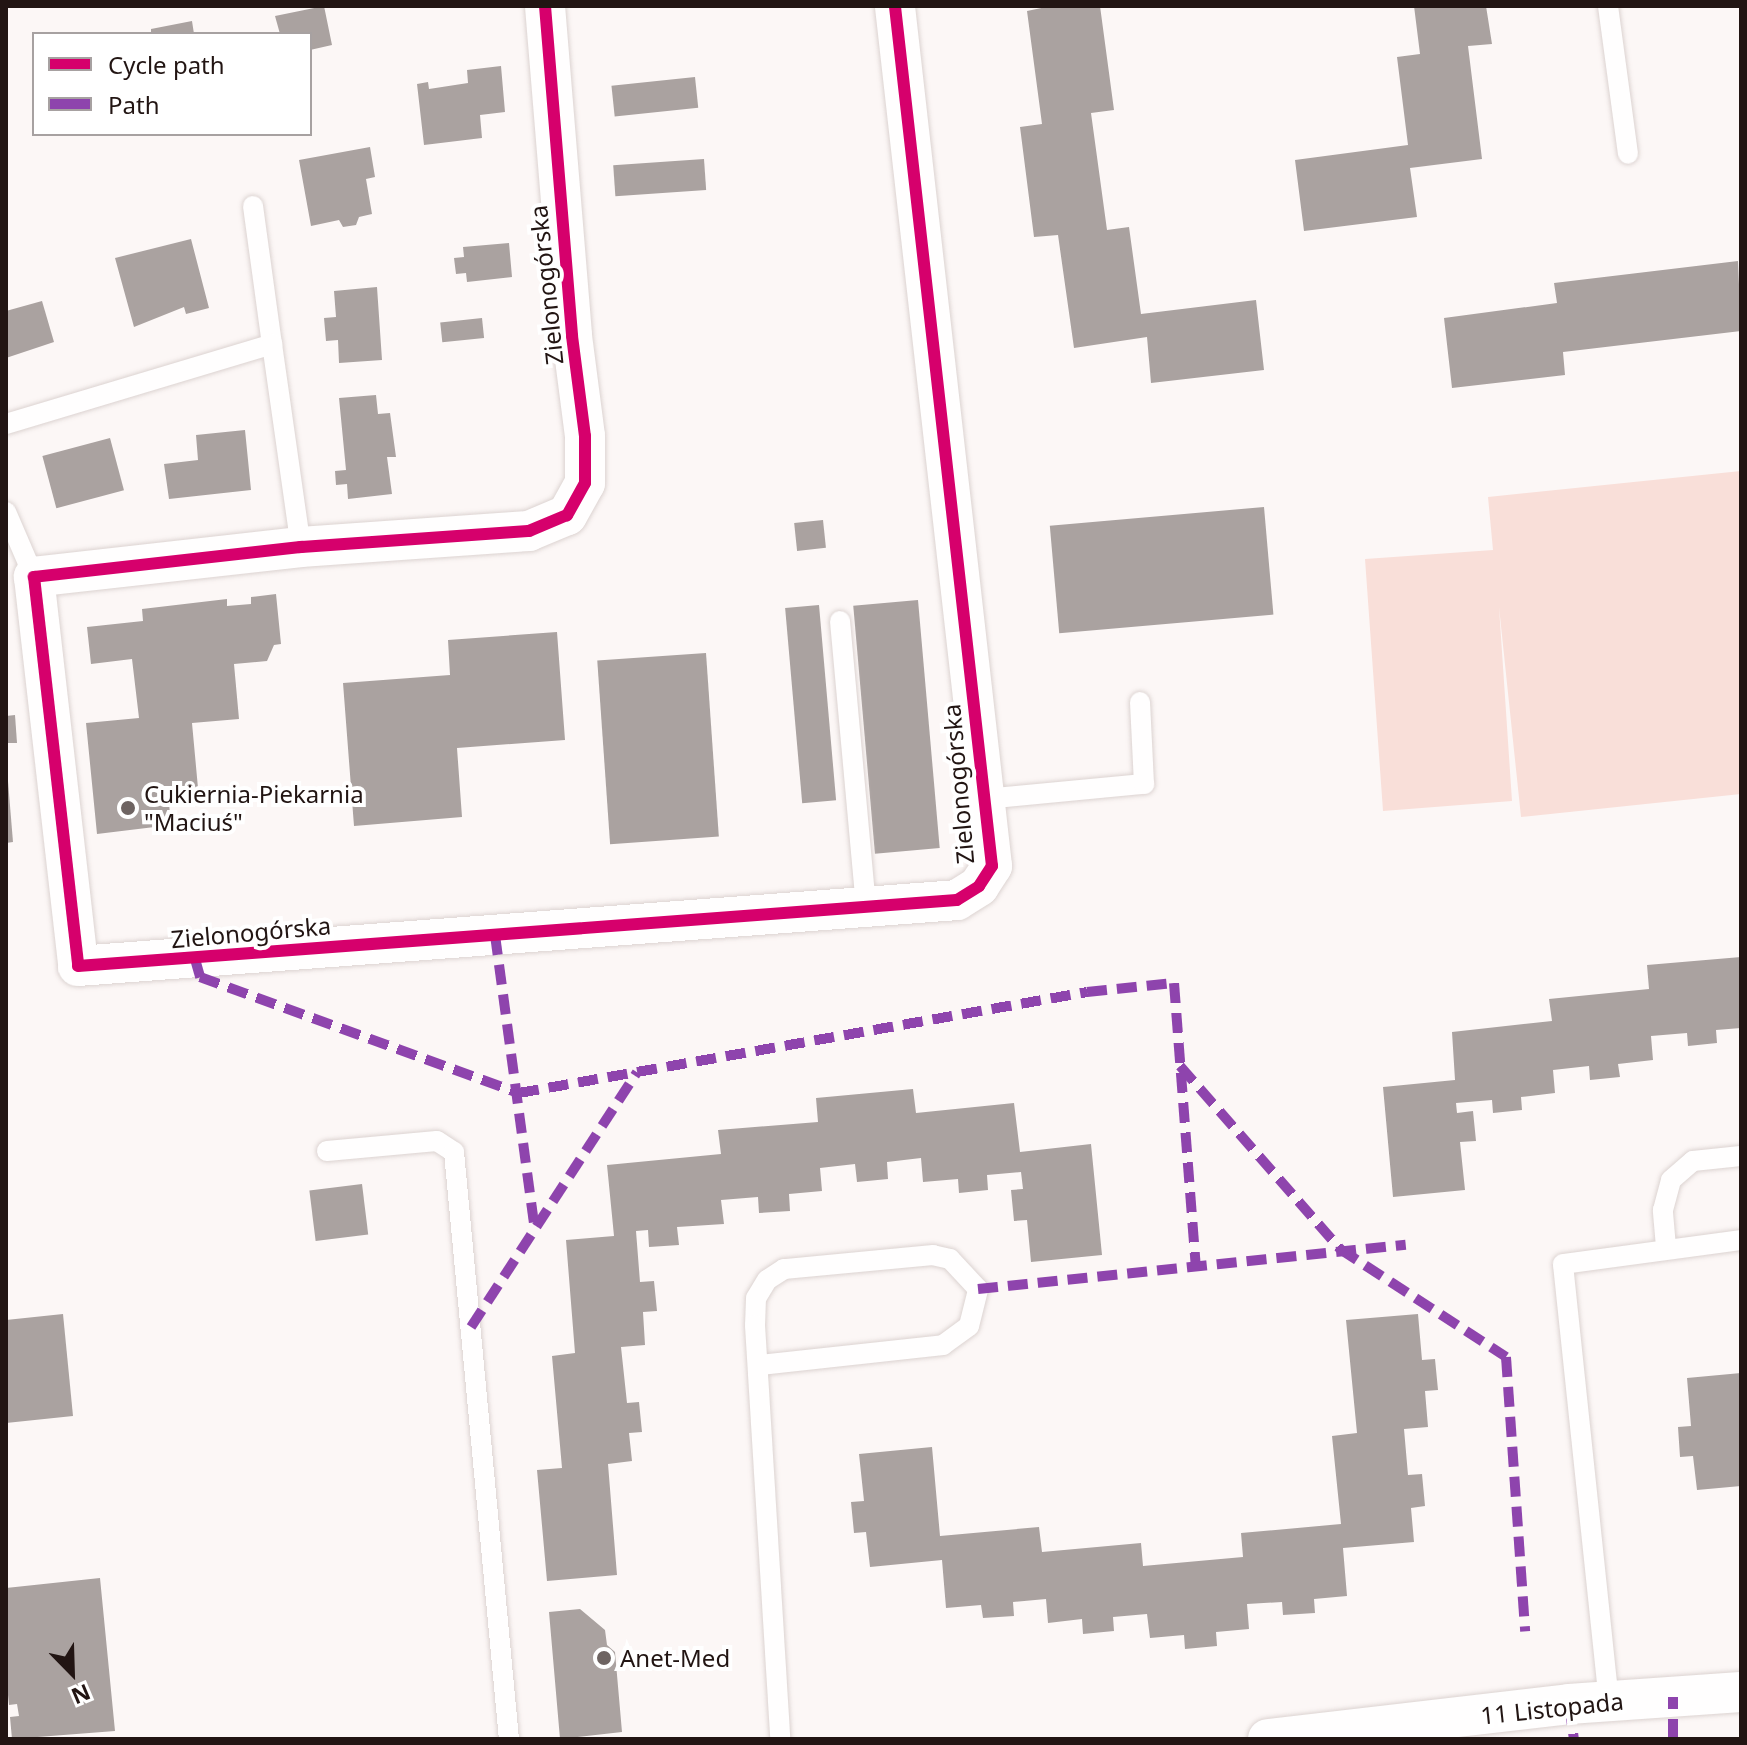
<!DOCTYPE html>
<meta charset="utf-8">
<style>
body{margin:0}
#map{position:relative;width:1747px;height:1745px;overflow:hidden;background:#fcf7f6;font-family:"Noto Sans",sans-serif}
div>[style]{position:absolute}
.green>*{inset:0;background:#f9dfd9}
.building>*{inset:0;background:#aaa2a0;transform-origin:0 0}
.roads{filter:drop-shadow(0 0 2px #dcd3d1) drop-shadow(0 0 2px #dcd3d1)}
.lane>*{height:20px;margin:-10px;padding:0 10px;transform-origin:10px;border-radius:10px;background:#fffefe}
.street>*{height:40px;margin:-20px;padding:0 20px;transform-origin:20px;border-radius:20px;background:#fffefe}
.quiet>*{height:10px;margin-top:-5px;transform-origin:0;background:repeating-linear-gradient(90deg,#8e44ad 0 20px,transparent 0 30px)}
.cycleway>*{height:12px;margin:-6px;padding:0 6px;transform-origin:6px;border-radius:6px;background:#d6006c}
.dots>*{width:22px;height:22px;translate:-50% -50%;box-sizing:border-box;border:4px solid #fff;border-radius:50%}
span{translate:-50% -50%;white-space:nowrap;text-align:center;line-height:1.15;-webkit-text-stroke:8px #fff;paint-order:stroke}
.street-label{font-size:24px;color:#221513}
.poi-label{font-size:24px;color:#221513}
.left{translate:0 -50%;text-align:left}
.frame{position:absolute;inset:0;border:8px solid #221513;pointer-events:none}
.legend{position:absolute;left:32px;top:32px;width:280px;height:104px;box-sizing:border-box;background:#fff;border:2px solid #a7a1a1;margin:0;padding:10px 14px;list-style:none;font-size:24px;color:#221513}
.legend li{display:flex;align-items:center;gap:16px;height:40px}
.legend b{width:40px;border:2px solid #a7a1a1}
.north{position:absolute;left:32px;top:1633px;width:80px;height:80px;-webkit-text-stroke:6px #fff;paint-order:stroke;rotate:157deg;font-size:22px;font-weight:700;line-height:32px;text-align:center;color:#221513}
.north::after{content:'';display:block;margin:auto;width:28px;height:36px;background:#221513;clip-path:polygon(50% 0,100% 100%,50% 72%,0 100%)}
</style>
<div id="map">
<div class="green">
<div style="clip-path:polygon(1741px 471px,1741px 794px,1521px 817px,1499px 607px,1512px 801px,1383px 811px,1365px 559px,1493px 550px,1488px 497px)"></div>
</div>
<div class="building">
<div style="clip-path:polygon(324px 6px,332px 45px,310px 50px,310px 34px,280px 34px,275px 16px)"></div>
<div style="clip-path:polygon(1051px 6px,1100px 6px,1114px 110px,1091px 113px,1107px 230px,1129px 227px,1141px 314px,1256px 300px,1264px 370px,1151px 383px,1147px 337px,1074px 348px,1058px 235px,1034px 237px,1020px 127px,1042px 124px,1027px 11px)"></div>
<div style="clip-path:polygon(1414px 6px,1486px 6px,1492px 44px,1468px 46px,1482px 159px,1410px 168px,1417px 217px,1304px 231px,1295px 160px,1408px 145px,1397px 57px,1420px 54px)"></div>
<div style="clip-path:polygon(192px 21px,194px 34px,151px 34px,151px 29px)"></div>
<div style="clip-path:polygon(501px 66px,505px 112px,480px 115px,482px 138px,424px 145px,417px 84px,428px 82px,429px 89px,468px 83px,467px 70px)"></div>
<div style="left:695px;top:77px;width:31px;height:84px;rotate:84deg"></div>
<div style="clip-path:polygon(370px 147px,375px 177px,366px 179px,372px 214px,359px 217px,356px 225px,343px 227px,339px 220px,311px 226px,299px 160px)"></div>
<div style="left:704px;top:159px;width:31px;height:91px;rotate:86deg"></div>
<div style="clip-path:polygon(191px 239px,209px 308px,186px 314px,184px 307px,134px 327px,115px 258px)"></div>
<div style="clip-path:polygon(509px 243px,512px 277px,467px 282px,466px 273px,456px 274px,454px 258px,464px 257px,463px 247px)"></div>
<div style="clip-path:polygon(1738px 261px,1741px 331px,1563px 352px,1565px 375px,1452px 388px,1444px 318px,1557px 303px,1554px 283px)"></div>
<div style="clip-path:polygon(377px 287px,382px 360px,339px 363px,338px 340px,326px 341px,324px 318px,336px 317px,334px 291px)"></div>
<div style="clip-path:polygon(42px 301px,54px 342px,6px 358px,6px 311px)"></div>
<div style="left:482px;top:318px;width:20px;height:42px;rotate:84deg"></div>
<div style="clip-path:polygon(376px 395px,378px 414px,390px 413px,396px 457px,387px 457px,392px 494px,348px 499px,347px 484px,336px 485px,335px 471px,346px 470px,339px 398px)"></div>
<div style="clip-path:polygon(245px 430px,251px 490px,169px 499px,164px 464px,198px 460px,196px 435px)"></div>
<div style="left:110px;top:438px;width:54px;height:70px;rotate:75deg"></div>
<div style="left:1264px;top:507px;width:108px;height:215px;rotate:85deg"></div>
<div style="left:823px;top:520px;width:28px;height:29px;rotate:84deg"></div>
<div style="clip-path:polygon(276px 594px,281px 644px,274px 645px,267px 661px,234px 664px,239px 719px,192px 723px,198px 788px,168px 792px,171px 825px,97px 834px,86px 723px,139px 718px,132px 659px,91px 664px,87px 627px,143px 621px,142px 609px,227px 599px,227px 606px,251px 604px,251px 597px)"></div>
<div style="left:918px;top:600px;width:249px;height:65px;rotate:85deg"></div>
<div style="left:819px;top:605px;width:196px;height:34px;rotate:85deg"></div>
<div style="clip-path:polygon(557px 632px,565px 740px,457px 748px,462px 817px,354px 826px,343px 683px,450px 675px,448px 640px)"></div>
<div style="left:706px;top:653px;width:184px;height:109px;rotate:86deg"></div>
<div style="clip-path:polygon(15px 715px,17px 743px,6px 743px,6px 716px)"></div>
<div style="clip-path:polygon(6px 757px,13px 842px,6px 843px)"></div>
<div style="clip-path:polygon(1741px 957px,1741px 1028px,1716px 1030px,1717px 1043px,1688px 1046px,1687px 1033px,1651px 1036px,1653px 1060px,1618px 1064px,1620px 1077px,1590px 1080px,1589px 1066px,1553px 1070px,1555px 1093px,1521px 1097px,1522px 1110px,1493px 1113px,1492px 1100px,1456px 1103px,1457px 1113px,1473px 1111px,1476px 1141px,1460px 1142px,1465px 1190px,1393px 1197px,1383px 1087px,1455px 1080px,1452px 1032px,1552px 1021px,1549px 999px,1649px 989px,1647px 965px)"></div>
<div style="clip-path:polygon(913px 1089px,916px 1113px,1014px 1103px,1020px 1152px,1091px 1144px,1102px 1255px,1031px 1262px,1027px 1220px,1014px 1221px,1011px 1190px,1023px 1189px,1021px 1172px,987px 1175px,988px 1190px,959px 1193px,958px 1179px,923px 1182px,921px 1158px,887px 1162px,888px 1179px,857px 1182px,855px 1164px,820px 1168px,822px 1191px,789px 1194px,790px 1211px,759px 1213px,758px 1197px,721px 1200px,724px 1224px,677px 1227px,679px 1245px,649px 1247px,648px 1230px,636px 1231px,640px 1282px,654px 1281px,657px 1311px,643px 1312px,645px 1345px,621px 1347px,627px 1403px,639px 1402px,642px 1432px,629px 1433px,632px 1461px,608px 1464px,617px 1575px,547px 1581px,537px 1470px,562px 1468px,552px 1356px,575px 1353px,566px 1240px,614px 1236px,607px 1165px,721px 1154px,718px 1130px,818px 1122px,816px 1098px)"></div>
<div style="left:362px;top:1184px;width:51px;height:53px;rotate:83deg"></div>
<div style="clip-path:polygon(63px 1314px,73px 1416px,6px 1423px,6px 1320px)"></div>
<div style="clip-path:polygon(1418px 1314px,1422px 1360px,1435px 1359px,1438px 1390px,1425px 1391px,1428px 1427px,1404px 1429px,1408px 1475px,1422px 1474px,1425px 1506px,1411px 1508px,1414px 1542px,1343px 1548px,1347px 1596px,1314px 1599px,1315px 1613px,1283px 1615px,1282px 1602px,1247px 1604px,1249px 1629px,1216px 1632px,1217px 1646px,1185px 1649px,1184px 1635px,1150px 1638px,1147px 1614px,1113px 1617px,1114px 1631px,1083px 1634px,1082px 1619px,1048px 1623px,1046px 1599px,1013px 1602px,1014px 1616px,983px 1618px,981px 1605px,946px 1608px,942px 1560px,870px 1567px,866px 1532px,854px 1533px,851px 1502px,864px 1501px,859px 1454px,932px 1447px,940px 1536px,1039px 1527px,1042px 1552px,1141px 1543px,1143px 1566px,1243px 1557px,1241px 1533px,1341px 1524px,1332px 1436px,1357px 1433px,1346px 1320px)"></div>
<div style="clip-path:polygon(1741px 1373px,1741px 1486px,1697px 1490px,1693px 1456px,1680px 1457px,1678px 1427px,1691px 1426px,1687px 1378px)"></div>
<div style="clip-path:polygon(100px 1578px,115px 1731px,12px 1739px,10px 1717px,19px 1716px,17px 1704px,9px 1705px,6px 1675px,6px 1588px)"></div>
<div style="clip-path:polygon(580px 1609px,605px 1630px,607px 1645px,615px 1652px,622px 1732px,560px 1739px,549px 1612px)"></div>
</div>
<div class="roads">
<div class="lane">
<div style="left:1608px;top:6px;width:149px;rotate:82.3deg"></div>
<div style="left:253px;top:206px;width:139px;rotate:82.2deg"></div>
<div style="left:6px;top:424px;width:278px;rotate:-16.7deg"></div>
<div style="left:272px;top:344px;width:205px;rotate:81.9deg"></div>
<div style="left:6px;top:512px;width:71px;rotate:66.7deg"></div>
<div style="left:840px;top:621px;width:284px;rotate:84.8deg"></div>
<div style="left:984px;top:799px;width:161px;rotate:-5.4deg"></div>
<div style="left:1144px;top:784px;width:82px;rotate:-92.8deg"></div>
<div style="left:327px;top:1151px;width:110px;rotate:-5.2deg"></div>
<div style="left:437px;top:1141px;width:20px;rotate:33deg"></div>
<div style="left:454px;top:1152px;width:590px;rotate:84.65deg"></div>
<div style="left:1666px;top:1247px;width:37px;rotate:-95deg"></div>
<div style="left:1663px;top:1210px;width:31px;rotate:-75deg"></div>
<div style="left:1671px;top:1180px;width:29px;rotate:-41deg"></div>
<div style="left:1693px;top:1161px;width:48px;rotate:-5.9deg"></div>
<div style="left:760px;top:1365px;width:184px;rotate:-6.2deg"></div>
<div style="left:943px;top:1345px;width:32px;rotate:-36deg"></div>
<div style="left:969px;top:1326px;width:38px;rotate:-76deg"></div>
<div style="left:978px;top:1289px;width:41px;rotate:-133deg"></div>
<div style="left:950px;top:1259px;width:17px;rotate:-167deg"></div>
<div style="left:933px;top:1255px;width:150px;rotate:174.6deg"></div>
<div style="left:784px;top:1269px;width:20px;rotate:147deg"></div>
<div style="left:767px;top:1280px;width:21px;rotate:121deg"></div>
<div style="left:756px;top:1298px;width:27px;rotate:92deg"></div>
<div style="left:755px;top:1325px;width:415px;rotate:86.5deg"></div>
<div style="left:1609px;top:1702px;width:440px;rotate:-96deg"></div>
<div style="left:1563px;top:1264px;width:180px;rotate:-7.7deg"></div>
</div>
<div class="street">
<div style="left:545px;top:6px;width:331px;rotate:85.3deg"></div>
<div style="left:572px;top:336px;width:101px;rotate:82.6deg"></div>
<div style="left:585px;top:436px;width:47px;rotate:90deg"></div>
<div style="left:585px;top:483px;width:37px;rotate:119deg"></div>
<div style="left:567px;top:515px;width:41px;rotate:157.2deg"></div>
<div style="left:529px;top:531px;width:229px;rotate:176deg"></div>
<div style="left:301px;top:547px;width:269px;rotate:173.6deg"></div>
<div style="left:34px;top:577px;width:391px;rotate:83.5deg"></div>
<div style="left:78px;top:966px;width:881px;rotate:-4.29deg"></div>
<div style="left:957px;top:900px;width:26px;rotate:-32deg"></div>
<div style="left:979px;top:886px;width:24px;rotate:-57deg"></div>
<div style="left:992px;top:866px;width:865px;rotate:-96.44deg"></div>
<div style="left:1268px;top:1739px;width:303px;rotate:-6.6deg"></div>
<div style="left:1569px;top:1704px;width:172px;rotate:-4deg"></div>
</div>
</div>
<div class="quiet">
<div style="left:495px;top:935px;width:298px;rotate:82.3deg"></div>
<div style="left:195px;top:959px;width:19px;rotate:74deg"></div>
<div style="left:200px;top:977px;width:339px;rotate:20deg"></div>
<div style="left:519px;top:1093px;width:577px;rotate:-10.08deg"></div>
<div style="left:1087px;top:992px;width:87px;rotate:-5.9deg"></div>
<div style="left:1174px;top:983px;width:284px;rotate:85.6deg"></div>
<div style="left:1180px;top:1066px;width:243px;rotate:48.8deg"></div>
<div style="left:1340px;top:1249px;width:198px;rotate:33deg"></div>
<div style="left:1506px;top:1357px;width:275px;rotate:86deg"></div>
<div style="left:978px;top:1289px;width:430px;rotate:-5.9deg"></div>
<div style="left:471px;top:1327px;width:304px;rotate:-56.9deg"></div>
<div style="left:1569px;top:1704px;width:35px;rotate:82deg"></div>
<div style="left:1673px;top:1739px;width:42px;rotate:-90deg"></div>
</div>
<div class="cycleway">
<div style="left:545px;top:6px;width:331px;rotate:85.3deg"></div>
<div style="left:572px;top:336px;width:101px;rotate:82.6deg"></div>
<div style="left:585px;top:436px;width:47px;rotate:90deg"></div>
<div style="left:585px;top:483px;width:37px;rotate:119deg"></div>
<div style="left:567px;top:515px;width:41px;rotate:157.2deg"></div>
<div style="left:529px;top:531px;width:229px;rotate:176deg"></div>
<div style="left:301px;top:547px;width:269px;rotate:173.6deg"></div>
<div style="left:34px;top:577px;width:391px;rotate:83.5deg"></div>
<div style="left:78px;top:966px;width:881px;rotate:-4.29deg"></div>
<div style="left:957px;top:900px;width:26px;rotate:-32deg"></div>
<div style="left:979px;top:886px;width:24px;rotate:-57deg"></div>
<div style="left:992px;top:866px;width:865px;rotate:-96.44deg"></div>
</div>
<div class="dots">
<div style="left:128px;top:808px;background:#6e6462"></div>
<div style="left:604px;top:1658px;background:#6e6462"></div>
</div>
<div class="street-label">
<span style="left:546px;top:285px;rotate:-96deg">Zielonogórska</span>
<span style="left:958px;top:784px;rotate:-95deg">Zielonogórska</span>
<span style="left:251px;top:932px;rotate:-5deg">Zielonogórska</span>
<span style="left:1552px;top:1708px;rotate:-6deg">11 Listopada</span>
</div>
<div class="poi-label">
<span class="left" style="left:144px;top:808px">Cukiernia-Piekarnia<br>"Maciuś"</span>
<span class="left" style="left:620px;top:1658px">Anet-Med</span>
</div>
<div class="frame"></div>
<ul class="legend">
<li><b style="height:10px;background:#d6006c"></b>Cycle path</li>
<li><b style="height:10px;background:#8e44ad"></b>Path</li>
</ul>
<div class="north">N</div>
</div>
